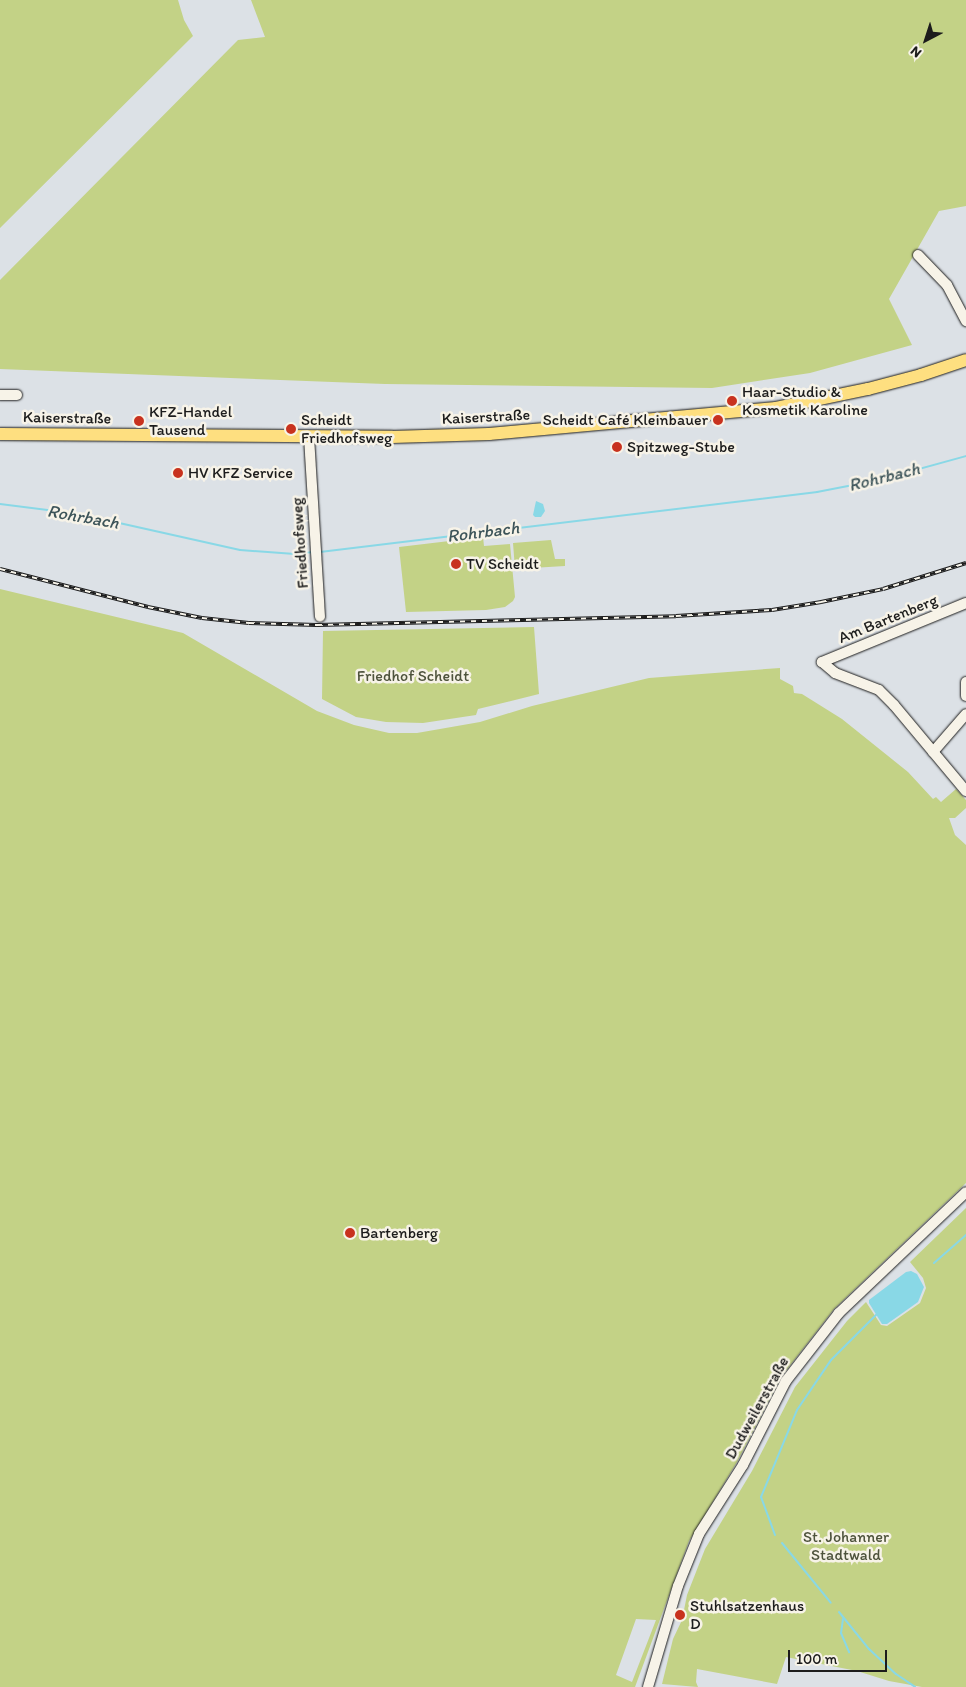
<!DOCTYPE html>
<meta charset="utf-8">
<style>
body{margin:0}
#map{position:relative;width:966px;height:1687px;overflow:hidden;background:#dce1e6;font-family:Itim,sans-serif}
div>[style]{position:absolute}
.green>*{inset:0;background:#c3d286}
.water>*{inset:0;background:#89d8e6}
.stream>*{height:2px;margin:-1px;padding:0 1px;transform-origin:1px;border-radius:1px;background:#89d8e6}
.roads{filter:drop-shadow(0 0 1px #1c1c1c) drop-shadow(0 0 1px #1c1c1c)}
.minor>*{height:10px;margin:-5px;padding:0 5px;transform-origin:5px;border-radius:5px;background:#f7f3e8}
.major>*{height:12px;margin:-6px;padding:0 6px;transform-origin:6px;border-radius:6px;background:#fedf80}
.rail>*{height:4px;margin-top:-2px;transform-origin:0;background:repeating-linear-gradient(90deg,#f7f3e8 0 5.5px,#1c1c1c 0 11px);box-sizing:border-box;border-block:1px solid #1c1c1c}
.dots>*{width:14px;height:14px;translate:-50% -50%;box-sizing:border-box;border:2px solid #f7f3e8;border-radius:50%}
span{translate:-50% -50%;white-space:nowrap;text-align:center;line-height:1.15;-webkit-text-stroke:5px #f7f3e8;paint-order:stroke}
.poi-label{font-size:16px;color:#1c1c1c}
.left{translate:0 -50%;text-align:left}
.right{translate:-100% -50%;text-align:right}
.street-label{font-size:16px;color:#1c1c1c}
.park-label{font-size:16px;color:#4e533c}
.water-label{font-size:18px;color:#3d5459;font-style:italic}
.north{position:absolute;left:901px;top:15px;width:50px;height:50px;-webkit-text-stroke:4px #f7f3e8;paint-order:stroke;rotate:220deg;font-size:14px;font-weight:700;line-height:20px;text-align:center;color:#1c1c1c}
.north::after{content:'';display:block;margin:auto;width:18px;height:22px;background:#1c1c1c;clip-path:polygon(50% 0,100% 100%,50% 72%,0 100%)}
.scale{position:absolute;left:788px;top:1650px;width:99px;height:22px;box-sizing:border-box;border:2px solid #1c1c1c;border-top:0;padding-left:6px;font-size:15px;line-height:18px;white-space:nowrap;color:#1c1c1c;-webkit-text-stroke:4px #f7f3e8;paint-order:stroke}
</style>
<div id="map">
<div class="green">
<div style="clip-path:polygon(0 0,178px 0,184px 20px,193px 36px,0 228px)"></div>
<div style="clip-path:polygon(251px 0,966px 0,966px 206px,939px 211px,889px 299px,912px 345px,810px 373px,712px 388px,385px 384px,0 369px,0 280px,238px 40px,265px 37px)"></div>
<div style="clip-path:polygon(483px 537px,484px 546px,510px 544px,515px 597px,513px 601px,505px 607px,486px 610px,406px 612px,399px 547px)"></div>
<div style="clip-path:polygon(551px 540px,555px 559px,565px 559px,565px 566px,515px 569px,513px 543px)"></div>
<div style="clip-path:polygon(evenodd,0 589px,183px 633px,317px 711px,354px 725px,389px 733px,417px 733px,480px 722px,532px 706px,649px 678px,780px 668px,780px 679px,793px 686px,794px 693px,802px 694px,842px 719px,908px 772px,933px 799px,936px 797px,941px 802px,956px 789px,966px 800px,966px 808px,955px 818px,949px 818px,955px 835px,966px 845px,966px 1183px,834px 1309px,781px 1377px,737px 1462px,689px 1541px,635px 1687px,0 1687px,0 589px,636px 1619px,656px 1620px,632px 1682px,616px 1675px,636px 1619px)"></div>
<div style="clip-path:polygon(534px 627px,539px 694px,535px 695px,478px 709px,476px 715px,423px 723px,386px 722px,356px 717px,322px 699px,323px 631px)"></div>
<div style="clip-path:polygon(966px 1208px,966px 1687px,922px 1687px,889px 1681px,857px 1671px,786px 1657px,777px 1684px,697px 1669px,696px 1682px,698px 1687px,662px 1684px,673px 1639px,682px 1620px,687px 1595px,705px 1549px,752px 1471px,795px 1387px,847px 1321px,866px 1302px,881px 1325px,887px 1326px,920px 1303px,926px 1288px,923px 1278px,910px 1262px)"></div>
</div>
<div class="water">
<div style="clip-path:polygon(536px 501px,543px 504px,545px 511px,541px 517px,535px 517px,533px 515px)"></div>
<div style="clip-path:polygon(911px 1271px,917px 1274px,924px 1287px,918px 1302px,887px 1324px,882px 1324px,869px 1303px,869px 1300px,906px 1272px)"></div>
</div>
<div class="stream">
<div style="left:0;top:504px;width:80px;rotate:7.2deg"></div>
<div style="left:79px;top:514px;width:165px;rotate:12.6deg"></div>
<div style="left:240px;top:550px;width:55px;rotate:4.2deg"></div>
<div style="left:295px;top:554px;width:18px;rotate:-6deg"></div>
<div style="left:320px;top:552px;width:501px;rotate:-6.88deg"></div>
<div style="left:817px;top:492px;width:63px;rotate:-11deg"></div>
<div style="left:879px;top:480px;width:90px;rotate:-15.4deg"></div>
<div style="left:934px;top:1263px;width:43px;rotate:-41.2deg"></div>
<div style="left:775px;top:1535px;width:40px;rotate:-110.2deg"></div>
<div style="left:761px;top:1497px;width:94px;rotate:-67.5deg"></div>
<div style="left:797px;top:1410px;width:60px;rotate:-55.8deg"></div>
<div style="left:831px;top:1360px;width:65px;rotate:-45deg"></div>
<div style="left:782px;top:1543px;width:77px;rotate:50.8deg"></div>
<div style="left:839px;top:1612px;width:48px;rotate:51deg"></div>
<div style="left:869px;top:1649px;width:37px;rotate:43deg"></div>
<div style="left:896px;top:1674px;width:23px;rotate:34deg"></div>
<div style="left:843px;top:1619px;width:14px;rotate:98deg"></div>
<div style="left:841px;top:1633px;width:21px;rotate:67deg"></div>
</div>
<div class="roads">
<div class="minor">
<div style="left:918px;top:255px;width:42px;rotate:46deg"></div>
<div style="left:947px;top:285px;width:41px;rotate:62.2deg"></div>
<div style="left:0;top:395px;width:17px"></div>
<div style="left:309px;top:437px;width:180px;rotate:86.5deg"></div>
<div style="left:966px;top:603px;width:156px;rotate:157.7deg"></div>
<div style="left:822px;top:662px;width:17px;rotate:40deg"></div>
<div style="left:835px;top:673px;width:47px;rotate:21.1deg"></div>
<div style="left:879px;top:690px;width:21px;rotate:45deg"></div>
<div style="left:894px;top:705px;width:112px;rotate:50.1deg"></div>
<div style="left:966px;top:682px;width:14px;rotate:90deg"></div>
<div style="left:933px;top:752px;width:50px;rotate:-49deg"></div>
<div style="left:648px;top:1687px;width:105px;rotate:-73.5deg"></div>
<div style="left:678px;top:1586px;width:56px;rotate:-68deg"></div>
<div style="left:699px;top:1534px;width:82px;rotate:-57.5deg"></div>
<div style="left:743px;top:1465px;width:94px;rotate:-62.9deg"></div>
<div style="left:786px;top:1381px;width:86px;rotate:-52.1deg"></div>
<div style="left:839px;top:1313px;width:175px;rotate:-43.6deg"></div>
</div>
<div class="major">
<div style="left:0;top:434px;width:392px;rotate:0.4deg"></div>
<div style="left:392px;top:437px;width:97px;rotate:-1.8deg"></div>
<div style="left:489px;top:434px;width:288px;rotate:-5.2deg"></div>
<div style="left:776px;top:408px;width:94px;rotate:-11.7deg"></div>
<div style="left:868px;top:389px;width:55px;rotate:-14.8deg"></div>
<div style="left:921px;top:375px;width:47px;rotate:-18.4deg"></div>
</div>
</div>
<div class="rail">
<div style="left:0;top:569px;width:153px;rotate:14.4deg"></div>
<div style="left:148px;top:607px;width:55px;rotate:11.5deg"></div>
<div style="left:202px;top:618px;width:47px;rotate:6.1deg"></div>
<div style="left:249px;top:623px;width:68px;rotate:1.7deg"></div>
<div style="left:317px;top:625px;width:359px;rotate:-1.4deg"></div>
<div style="left:676px;top:616px;width:96px;rotate:-3.6deg"></div>
<div style="left:772px;top:610px;width:50px;rotate:-9.3deg"></div>
<div style="left:821px;top:602px;width:63px;rotate:-11.8deg"></div>
<div style="left:883px;top:589px;width:87px;rotate:-17.4deg"></div>
</div>
<div class="dots">
<div style="left:732px;top:401px;background:#c8321e"></div>
<div style="left:718px;top:420px;background:#c8321e"></div>
<div style="left:139px;top:421px;background:#c8321e"></div>
<div style="left:291px;top:429px;background:#c8321e"></div>
<div style="left:617px;top:447px;background:#c8321e"></div>
<div style="left:178px;top:473px;background:#c8321e"></div>
<div style="left:456px;top:564px;background:#c8321e"></div>
<div style="left:350px;top:1233px;background:#c8321e"></div>
<div style="left:680px;top:1615px;background:#c8321e"></div>
</div>
<div class="poi-label">
<span class="left" style="left:742px;top:401px">Haar-Studio &amp;<br>Kosmetik Karoline</span>
<span class="left" style="left:149px;top:421px">KFZ-Handel<br>Tausend</span>
<span class="left" style="left:301px;top:429px">Scheidt<br>Friedhofsweg</span>
<span class="right" style="left:708px;top:420px">Scheidt Café Kleinbauer</span>
<span class="left" style="left:627px;top:447px">Spitzweg-Stube</span>
<span class="left" style="left:188px;top:473px">HV KFZ Service</span>
<span class="left" style="left:466px;top:564px">TV Scheidt</span>
<span class="left" style="left:360px;top:1233px">Bartenberg</span>
<span class="left" style="left:690px;top:1615px">Stuhlsatzenhaus<br>D</span>
</div>
<div class="street-label">
<span style="left:486px;top:417px;rotate:-3deg">Kaiserstraße</span>
<span style="left:67px;top:418px;rotate:1deg">Kaiserstraße</span>
<span style="left:300px;top:543px;rotate:-94deg">Friedhofsweg</span>
<span style="left:888px;top:619px;rotate:-22deg">Am Bartenberg</span>
<span style="left:757px;top:1408px;rotate:-61deg">Dudweilerstraße</span>
</div>
<div class="park-label">
<span style="left:413px;top:676px">Friedhof Scheidt</span>
<span style="left:846px;top:1546px">St. Johanner<br>Stadtwald</span>
</div>
<div class="water-label">
<span style="left:884px;top:477px;rotate:-14deg">Rohrbach</span>
<span style="left:83px;top:517px;rotate:10deg">Rohrbach</span>
<span style="left:483px;top:532px;rotate:-7deg">Rohrbach</span>
</div>
<div class="north">N</div>
<div class="scale">100 m</div>
</div>
